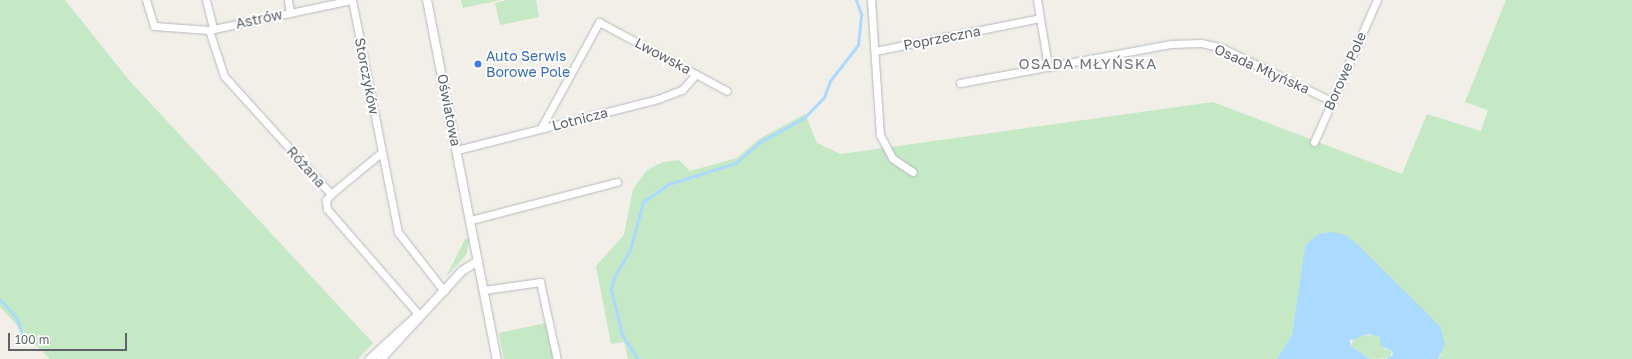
<!DOCTYPE html>
<meta charset="utf-8">
<style>
body{margin:0}
#map{position:relative;width:1632px;height:359px;overflow:hidden;background:#f1efe8;font-family:"Golos Text",sans-serif}
div>[style]{position:absolute}
.green>*{inset:0;background:#c5e8c5}
.water>*{inset:0;background:#aadaff}
.stream>*{height:2.5px;margin:-1.25px;padding:0 1.25px;transform-origin:1.25px;border-radius:1.25px;background:#aadaff}
.roads{filter:drop-shadow(0 0 1px #b5b8bc) drop-shadow(0 0 1px #b5b8bc)}
.minor>*{height:7px;margin:-3.5px;padding:0 3.5px;transform-origin:3.5px;border-radius:3.5px;background:#fff}
.tertiary>*{height:8px;margin:-4px;padding:0 4px;transform-origin:4px;border-radius:4px;background:#fff}
.dots>*{width:11px;height:11px;translate:-50% -50%;box-sizing:border-box;border:2px solid #fff;border-radius:50%}
span{translate:-50% -50%;white-space:nowrap;text-align:center;line-height:1.15;-webkit-text-stroke:4px #fff;paint-order:stroke}
.street-label{font-size:14px;color:#5f6368}
.shop-label{font-size:14px;color:#366cbe}
.left{translate:0 -50%;text-align:left}
.neighbourhood-label{font-size:15px;color:#70757a;letter-spacing:1px}
.scale{position:absolute;left:8px;top:333px;width:119px;height:18px;box-sizing:border-box;border:2px solid #5f6368;border-top:0;padding-left:5px;font-size:12px;line-height:14px;white-space:nowrap;color:#5f6368;-webkit-text-stroke:3px #fff;paint-order:stroke}
</style>
<div id="map">
<div class="green">
<div style="clip-path:polygon(0 0,65px 0,128px 79px,373px 343px,358px 359px,50px 359px,33px 342px,0 307px)"></div>
<div style="clip-path:polygon(461px 0,501px 0,463px 8px)"></div>
<div style="clip-path:polygon(507px 0,536px 0,539px 17px,500px 25px,495px 3px)"></div>
<div style="clip-path:polygon(1506px 0,1632px 0,1632px 359px,1438px 359px,1441px 355px,1440px 326px,1345px 235px,1305px 246px,1292px 335px,1277px 359px,628px 359px,624px 342px,611px 344px,596px 266px,624px 235px,633px 189px,647px 170px,663px 162px,679px 160px,690px 171px,737px 158px,759px 139px,805px 114px,817px 143px,841px 154px,1213px 102px,1402px 174px,1427px 114px,1481px 131px,1488px 110px,1465px 102px)"></div>
<div style="clip-path:polygon(465px 239px,470px 240px,466px 255px,446px 277px)"></div>
<div style="clip-path:polygon(546px 323px,553px 359px,504px 359px,499px 333px)"></div>
<div style="clip-path:polygon(1375px 335px,1380px 337px,1383px 348px,1392px 351px,1390px 358px,1369px 359px,1351px 346px,1354px 336px)"></div>
</div>
<div class="water">
<div style="clip-path:polygon(1332px 232px,1345px 235px,1357px 244px,1440px 326px,1445px 344px,1438px 359px,1386px 359px,1393px 355px,1392px 351px,1381px 346px,1380px 337px,1369px 334px,1350px 340px,1351px 346px,1369px 359px,1277px 359px,1292px 335px,1305px 246px,1318px 234px)"></div>
</div>
<div class="stream">
<div style="left:0;top:299px;width:25px;rotate:48deg"></div>
<div style="left:17px;top:318px;width:19px;rotate:72deg"></div>
<div style="left:638px;top:359px;width:29px;rotate:-124deg"></div>
<div style="left:622px;top:335px;width:46px;rotate:-103.7deg"></div>
<div style="left:611px;top:290px;width:13px;rotate:-77deg"></div>
<div style="left:614px;top:277px;width:31px;rotate:-59deg"></div>
<div style="left:630px;top:250px;width:50px;rotate:-74.8deg"></div>
<div style="left:643px;top:202px;width:32px;rotate:-35deg"></div>
<div style="left:669px;top:184px;width:70px;rotate:-17.4deg"></div>
<div style="left:736px;top:163px;width:32px;rotate:-41deg"></div>
<div style="left:760px;top:142px;width:50px;rotate:-28.6deg"></div>
<div style="left:804px;top:118px;width:29px;rotate:-46deg"></div>
<div style="left:824px;top:97px;width:17px;rotate:-69deg"></div>
<div style="left:830px;top:81px;width:46px;rotate:-52.1deg"></div>
<div style="left:858px;top:45px;width:31px;rotate:-84deg"></div>
<div style="left:861px;top:14px;width:15px;rotate:-110deg"></div>
</div>
<div class="roads">
<div class="minor">
<div style="left:146px;top:0;width:27px;rotate:73deg"></div>
<div style="left:154px;top:26px;width:55px;rotate:4.2deg"></div>
<div style="left:209px;top:30px;width:145px;rotate:-11.9deg"></div>
<div style="left:206px;top:0;width:30px;rotate:76deg"></div>
<div style="left:288px;top:0;width:13px;rotate:81deg"></div>
<div style="left:352px;top:0;width:237px;rotate:78.8deg"></div>
<div style="left:398px;top:232px;width:75px;rotate:52.1deg"></div>
<div style="left:871px;top:0;width:135px;rotate:86.2deg"></div>
<div style="left:880px;top:135px;width:26px;rotate:62deg"></div>
<div style="left:892px;top:158px;width:25px;rotate:34deg"></div>
<div style="left:1040px;top:18px;width:49px;rotate:80.5deg"></div>
<div style="left:209px;top:30px;width:48px;rotate:71.9deg"></div>
<div style="left:224px;top:76px;width:159px;rotate:47.8deg"></div>
<div style="left:331px;top:194px;width:8px;rotate:130deg"></div>
<div style="left:326px;top:200px;width:9px;rotate:84deg"></div>
<div style="left:327px;top:209px;width:140px;rotate:49deg"></div>
<div style="left:875px;top:51px;width:168px;rotate:-11.3deg"></div>
<div style="left:1040px;top:18px;width:18px;rotate:-99deg"></div>
<div style="left:960px;top:83px;width:215px;rotate:-10.5deg"></div>
<div style="left:1171px;top:44px;width:30px;rotate:-2deg"></div>
<div style="left:1201px;top:43px;width:22px;rotate:13deg"></div>
<div style="left:1222px;top:48px;width:121px;rotate:25.9deg"></div>
<div style="left:541px;top:128px;width:121px;rotate:-61.3deg"></div>
<div style="left:599px;top:22px;width:145px;rotate:28.3deg"></div>
<div style="left:1314px;top:142px;width:155px;rotate:-66.1deg"></div>
<div style="left:457px;top:150px;width:207px;rotate:-14.2deg"></div>
<div style="left:658px;top:99px;width:26px;rotate:-21deg"></div>
<div style="left:682px;top:90px;width:21px;rotate:-49deg"></div>
<div style="left:331px;top:194px;width:66px;rotate:-39.5deg"></div>
<div style="left:471px;top:220px;width:151px;rotate:-14.6deg"></div>
<div style="left:484px;top:290px;width:57px;rotate:-8.1deg"></div>
<div style="left:540px;top:282px;width:79px;rotate:77.6deg"></div>
</div>
<div class="tertiary">
<div style="left:427px;top:0;width:366px;rotate:79deg"></div>
<div style="left:370px;top:359px;width:64px;rotate:-42.5deg"></div>
<div style="left:381px;top:359px;width:120px;rotate:-47.4deg"></div>
<div style="left:462px;top:271px;width:19px;rotate:-32deg"></div>
</div>
</div>
<div class="dots">
<div style="left:478px;top:64px;background:#3f7fe0"></div>
</div>
<div class="street-label">
<span style="left:259px;top:19px;rotate:-12deg">Astrów</span>
<span style="left:942px;top:38px;rotate:-11deg">Poprzeczna</span>
<span style="left:663px;top:56px;rotate:28deg">Lwowska</span>
<span style="left:1262px;top:69px;rotate:24deg">Osada Młyńska</span>
<span style="left:1345px;top:71px;rotate:-66deg">Borowe Pole</span>
<span style="left:367px;top:76px;rotate:79deg">Storczyków</span>
<span style="left:449px;top:110px;rotate:79deg">Oświatowa</span>
<span style="left:580px;top:119px;rotate:-14deg">Lotnicza</span>
<span style="left:306px;top:167px;rotate:48deg">Różana</span>
</div>
<div class="shop-label">
<span class="left" style="left:486px;top:64px">Auto Serwis<br>Borowe Pole</span>
</div>
<div class="neighbourhood-label">
<span style="left:1088px;top:64px">OSADA MŁYŃSKA</span>
</div>
<div class="scale">100 m</div>
</div>
